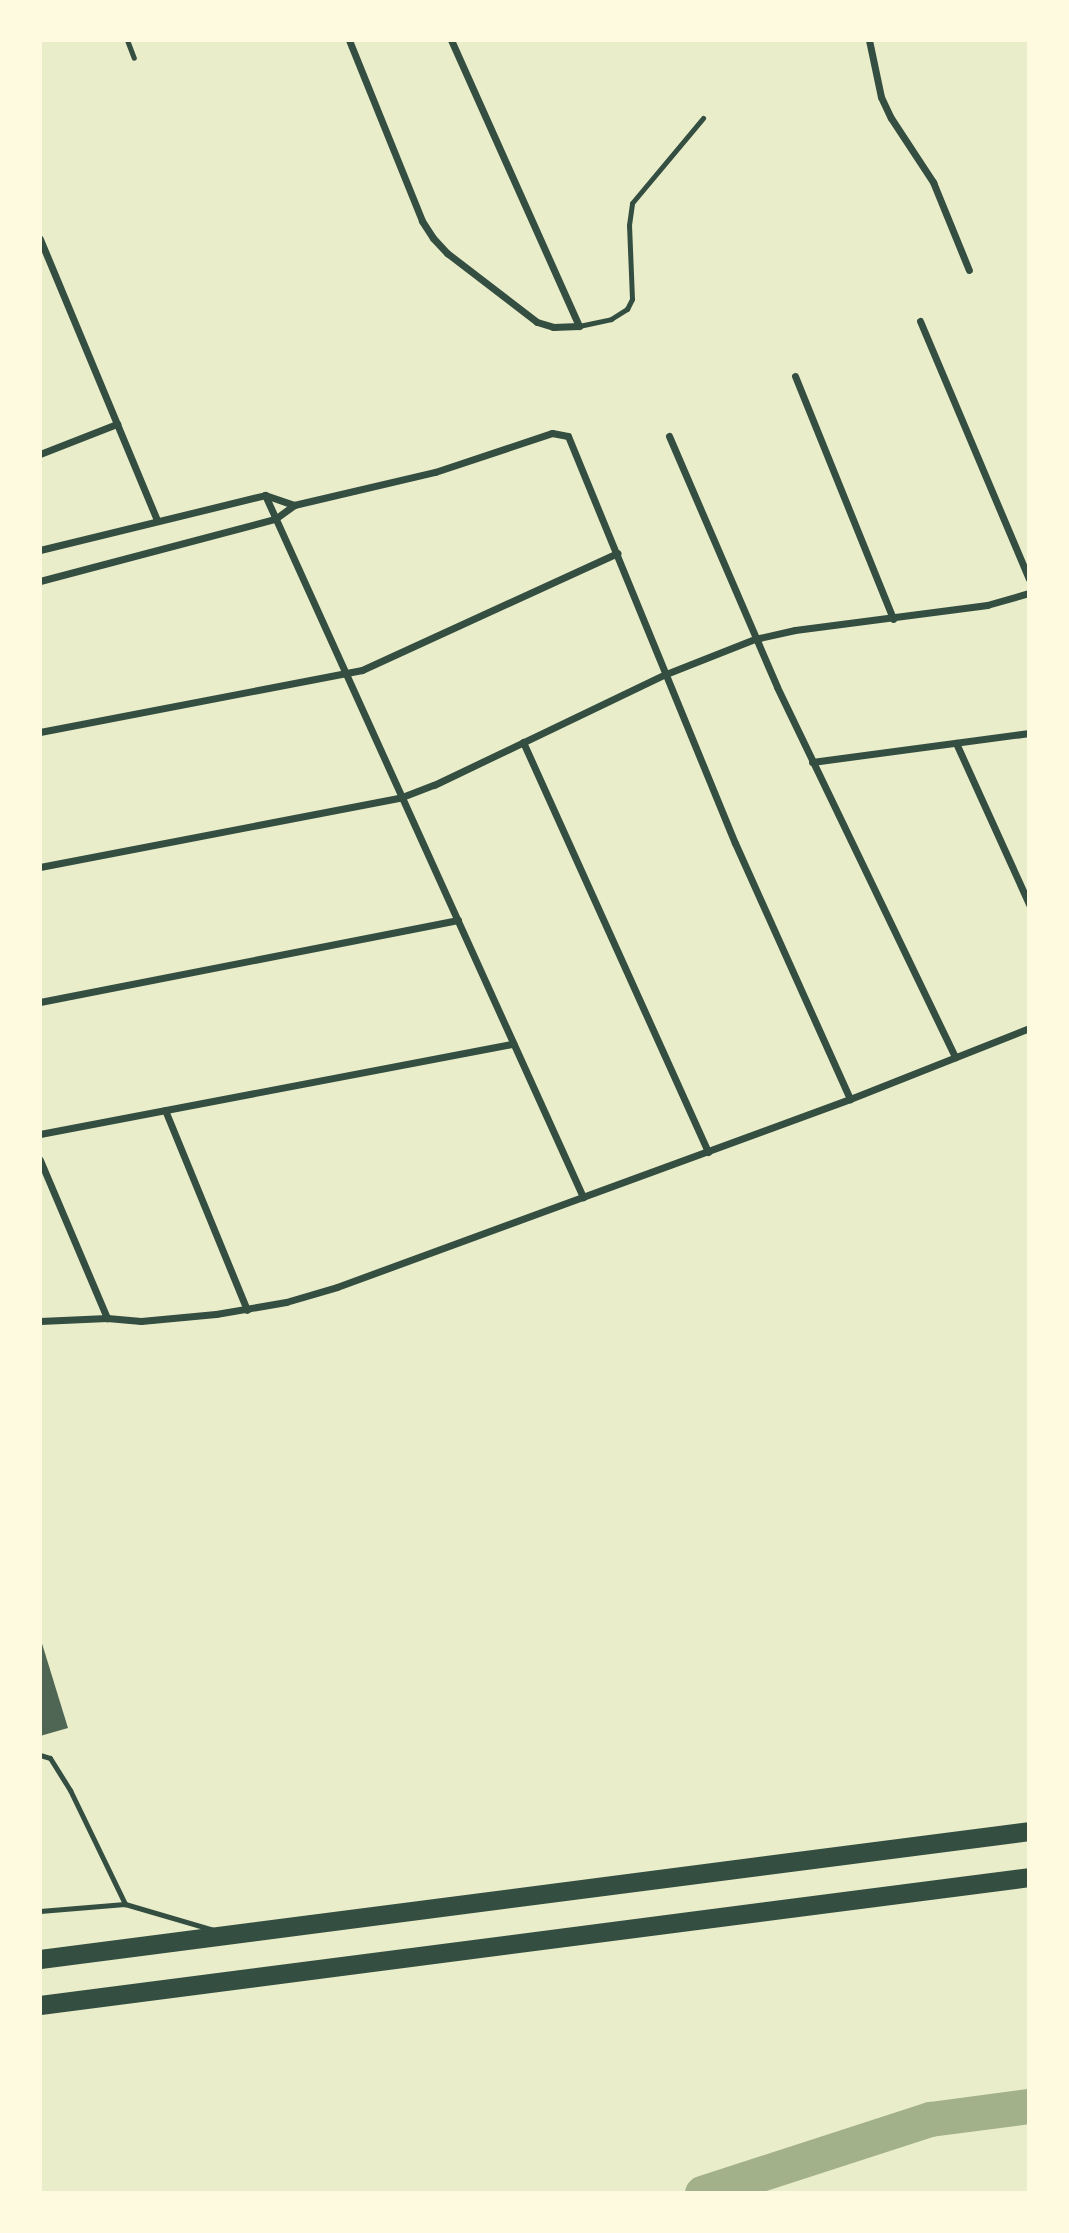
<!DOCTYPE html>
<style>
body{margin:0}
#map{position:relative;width:1069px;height:2233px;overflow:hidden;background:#e9edc9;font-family:Raleway,sans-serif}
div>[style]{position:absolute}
.river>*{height:35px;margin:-17.5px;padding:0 17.5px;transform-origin:17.5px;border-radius:17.5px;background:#a3b18a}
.building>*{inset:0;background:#4f6655}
.service>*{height:5px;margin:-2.5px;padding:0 2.5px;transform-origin:2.5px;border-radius:2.5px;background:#344e41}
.minor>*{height:7px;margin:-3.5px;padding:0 3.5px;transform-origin:3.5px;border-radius:3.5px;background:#344e41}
.trunk>*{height:19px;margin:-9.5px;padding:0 9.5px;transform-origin:9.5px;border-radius:9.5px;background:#344e41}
span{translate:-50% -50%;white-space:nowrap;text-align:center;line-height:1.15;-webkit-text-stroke:5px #fefae0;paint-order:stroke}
.frame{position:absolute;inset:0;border:42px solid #fefae0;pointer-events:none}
</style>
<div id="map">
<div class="river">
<div style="left:702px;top:2193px;width:240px;rotate:-18deg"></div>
<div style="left:930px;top:2119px;width:100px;rotate:-7.5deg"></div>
</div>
<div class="building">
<div style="clip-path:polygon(40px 1637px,68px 1728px,40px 1736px)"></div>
</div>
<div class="service">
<div style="left:127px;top:40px;width:19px;rotate:69deg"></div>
<div style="left:579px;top:326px;width:33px;rotate:-12deg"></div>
<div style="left:611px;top:319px;width:19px;rotate:-32deg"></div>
<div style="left:627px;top:309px;width:11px;rotate:-63deg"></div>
<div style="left:632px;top:299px;width:74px;rotate:-92.3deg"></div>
<div style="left:629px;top:225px;width:22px;rotate:-82deg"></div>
<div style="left:632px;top:203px;width:111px;rotate:-50.1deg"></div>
<div style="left:40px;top:1755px;width:10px;rotate:17deg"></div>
<div style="left:50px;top:1758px;width:38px;rotate:58deg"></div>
<div style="left:70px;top:1790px;width:127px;rotate:64.2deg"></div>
<div style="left:40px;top:1911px;width:85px;rotate:-4.7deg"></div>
<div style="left:125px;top:1904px;width:93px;rotate:16.3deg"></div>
</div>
<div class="minor">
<div style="left:349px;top:40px;width:195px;rotate:68deg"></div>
<div style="left:422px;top:221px;width:20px;rotate:57deg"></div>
<div style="left:433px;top:238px;width:21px;rotate:47deg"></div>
<div style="left:447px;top:253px;width:113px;rotate:37.5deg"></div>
<div style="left:537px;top:322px;width:17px;rotate:17deg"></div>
<div style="left:553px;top:327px;width:26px;rotate:-2deg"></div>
<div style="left:579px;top:326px;width:313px;rotate:-114.1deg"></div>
<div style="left:869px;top:40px;width:58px;rotate:78.1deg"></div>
<div style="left:881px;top:97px;width:23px;rotate:65deg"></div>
<div style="left:891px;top:118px;width:77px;rotate:56.7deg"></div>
<div style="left:933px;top:182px;width:95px;rotate:67.8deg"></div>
<div style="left:40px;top:239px;width:304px;rotate:67.4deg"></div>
<div style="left:920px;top:321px;width:280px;rotate:67.1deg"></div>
<div style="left:795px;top:376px;width:262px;rotate:68deg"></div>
<div style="left:669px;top:436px;width:273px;rotate:66.7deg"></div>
<div style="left:777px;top:687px;width:411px;rotate:64.3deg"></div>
<div style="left:40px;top:454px;width:83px;rotate:-21.3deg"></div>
<div style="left:265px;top:495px;width:771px;rotate:65.63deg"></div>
<div style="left:40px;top:550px;width:232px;rotate:-13.7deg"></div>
<div style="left:265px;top:495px;width:31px;rotate:19deg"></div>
<div style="left:40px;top:581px;width:243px;rotate:-14.8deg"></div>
<div style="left:275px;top:519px;width:24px;rotate:-36deg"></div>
<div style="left:294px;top:505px;width:145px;rotate:-13.2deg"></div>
<div style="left:435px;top:472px;width:123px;rotate:-18.4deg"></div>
<div style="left:552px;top:433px;width:16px;rotate:11deg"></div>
<div style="left:568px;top:436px;width:440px;rotate:67.7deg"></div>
<div style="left:735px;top:843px;width:281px;rotate:65.8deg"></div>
<div style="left:40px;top:732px;width:328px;rotate:-10.9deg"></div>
<div style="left:362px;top:670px;width:281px;rotate:-24.6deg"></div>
<div style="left:523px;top:742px;width:450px;rotate:65.7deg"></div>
<div style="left:956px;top:743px;width:177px;rotate:65.6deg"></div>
<div style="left:812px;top:762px;width:219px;rotate:-7.6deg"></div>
<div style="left:40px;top:867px;width:369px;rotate:-10.9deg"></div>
<div style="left:402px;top:797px;width:34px;rotate:-21deg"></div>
<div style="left:434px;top:785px;width:257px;rotate:-25.6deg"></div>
<div style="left:666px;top:674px;width:96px;rotate:-21.5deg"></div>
<div style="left:755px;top:639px;width:41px;rotate:-12.7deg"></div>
<div style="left:795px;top:630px;width:194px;rotate:-7.4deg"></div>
<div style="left:987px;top:605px;width:44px;rotate:-15.9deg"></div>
<div style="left:40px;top:1002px;width:426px;rotate:-11.1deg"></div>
<div style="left:165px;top:1110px;width:216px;rotate:67.7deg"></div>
<div style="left:40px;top:1134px;width:482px;rotate:-10.8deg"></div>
<div style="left:40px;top:1160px;width:172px;rotate:67deg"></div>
<div style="left:40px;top:1321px;width:67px;rotate:-2.6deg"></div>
<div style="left:107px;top:1318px;width:34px;rotate:5deg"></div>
<div style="left:141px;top:1321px;width:75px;rotate:-5.3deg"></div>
<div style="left:216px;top:1314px;width:71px;rotate:-9.7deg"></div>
<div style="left:286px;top:1302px;width:53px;rotate:-16.4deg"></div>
<div style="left:337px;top:1287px;width:546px;rotate:-20.13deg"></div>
<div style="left:850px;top:1099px;width:193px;rotate:-21.6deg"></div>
</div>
<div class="trunk">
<div style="left:40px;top:1959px;width:997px;rotate:-7.37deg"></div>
<div style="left:40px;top:2005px;width:997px;rotate:-7.37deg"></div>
</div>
<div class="frame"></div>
</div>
